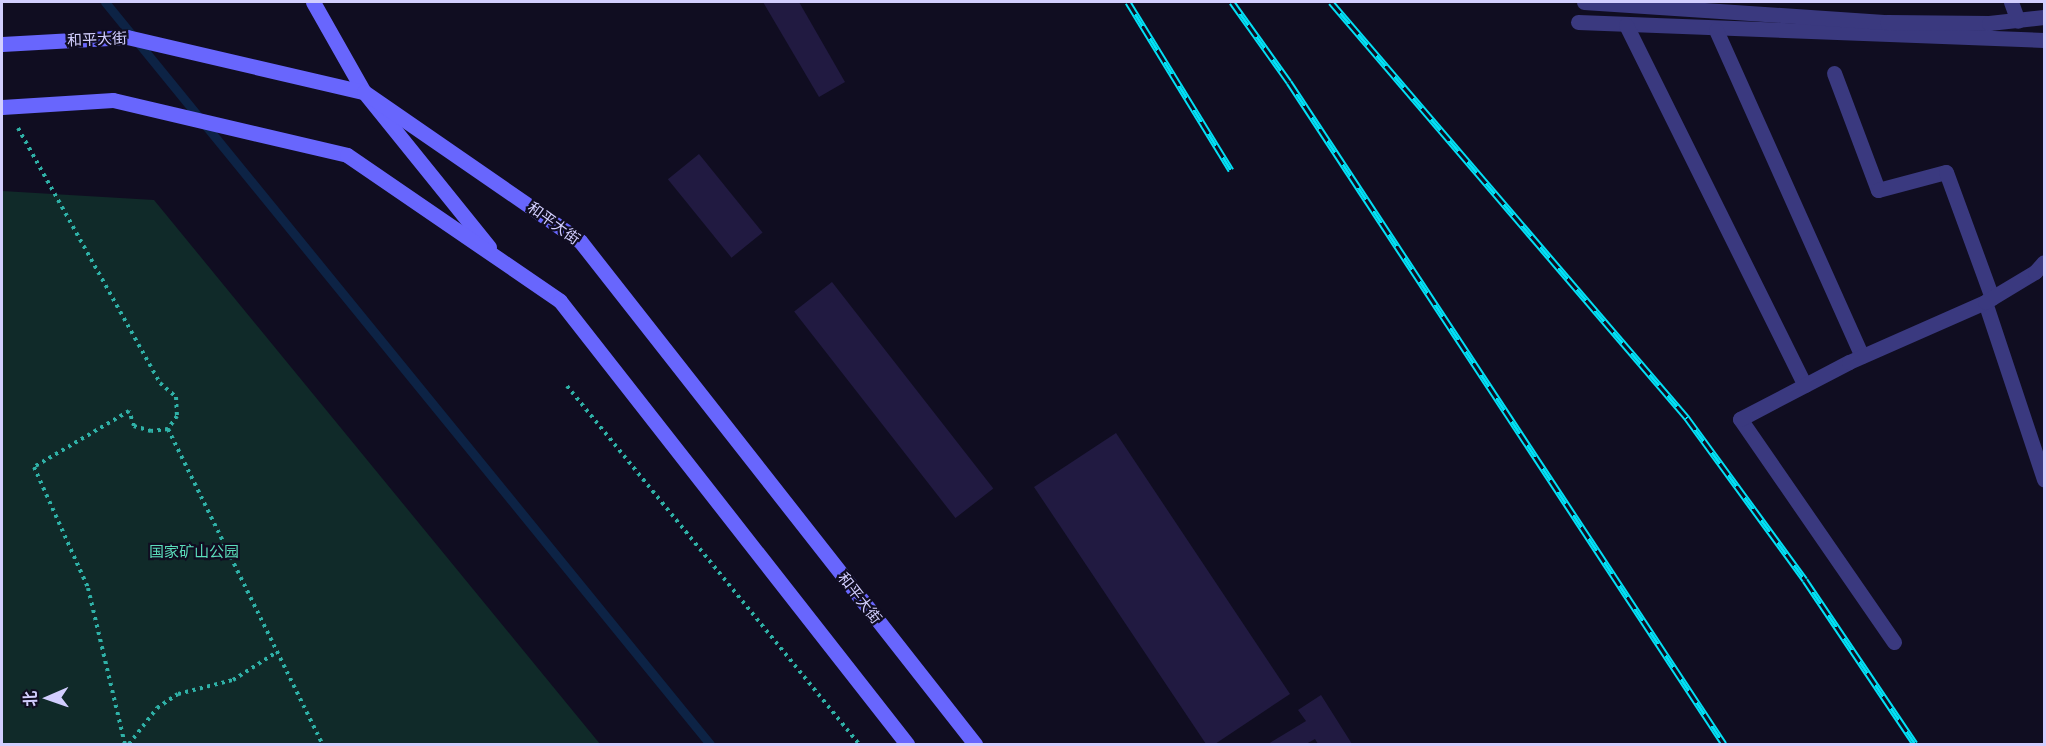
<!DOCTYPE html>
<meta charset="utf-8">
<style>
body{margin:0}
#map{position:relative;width:2046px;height:746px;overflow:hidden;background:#100d21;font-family:"PT Sans Narrow","Noto Sans SC",sans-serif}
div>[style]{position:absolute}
.green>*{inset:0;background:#102a29}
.stream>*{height:9px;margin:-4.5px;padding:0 4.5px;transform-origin:4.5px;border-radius:4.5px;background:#0d2345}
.building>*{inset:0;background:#211a41;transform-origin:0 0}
.path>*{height:4px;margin-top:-2px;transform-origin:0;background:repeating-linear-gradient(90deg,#2fb1a7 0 3px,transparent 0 7.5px)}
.lane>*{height:15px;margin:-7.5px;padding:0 7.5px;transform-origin:7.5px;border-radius:7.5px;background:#3a397f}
.street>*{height:15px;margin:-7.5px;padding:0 7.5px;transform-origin:7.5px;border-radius:7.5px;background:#3a397f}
.secondary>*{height:15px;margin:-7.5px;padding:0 7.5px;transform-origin:7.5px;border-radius:7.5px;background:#6866fd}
.rail>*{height:7px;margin-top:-3.5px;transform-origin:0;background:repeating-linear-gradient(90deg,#100d21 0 14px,#03e0f5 0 28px);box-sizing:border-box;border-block:2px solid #03e0f5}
span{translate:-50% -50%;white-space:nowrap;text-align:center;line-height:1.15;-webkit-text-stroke:4.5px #100d21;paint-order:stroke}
.street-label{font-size:15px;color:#d2cefe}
.park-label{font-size:15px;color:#5bddbb}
.frame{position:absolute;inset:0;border:3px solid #d2cefe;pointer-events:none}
.north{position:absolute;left:18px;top:668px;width:60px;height:60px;-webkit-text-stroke:4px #100d21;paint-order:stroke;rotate:268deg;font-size:16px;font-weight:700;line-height:24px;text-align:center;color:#d2cefe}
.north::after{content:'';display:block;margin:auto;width:21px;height:27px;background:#d2cefe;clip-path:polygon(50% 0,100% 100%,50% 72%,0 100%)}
</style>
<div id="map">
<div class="green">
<div style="clip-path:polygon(2px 191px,154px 200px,600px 744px,2px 744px)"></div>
</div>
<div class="stream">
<div style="left:105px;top:2px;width:957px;rotate:50.81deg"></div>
</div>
<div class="building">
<div style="clip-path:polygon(763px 2px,799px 2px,845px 82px,819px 97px)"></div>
<div style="left:699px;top:154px;width:101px;height:40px;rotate:51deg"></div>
<div style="left:832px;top:282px;width:262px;height:48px;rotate:52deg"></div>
<div style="clip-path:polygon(1116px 433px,1290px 694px,1215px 744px,1206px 744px,1034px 487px)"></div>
<div style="clip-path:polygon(1321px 695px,1352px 744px,1318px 744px,1315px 739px,1306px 744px,1268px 744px,1306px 721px,1298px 710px)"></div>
</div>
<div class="path">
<div style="left:18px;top:128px;width:292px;rotate:60.9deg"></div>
<div style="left:160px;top:383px;width:21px;rotate:41deg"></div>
<div style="left:176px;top:397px;width:19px;rotate:87deg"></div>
<div style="left:177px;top:416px;width:16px;rotate:125deg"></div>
<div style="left:168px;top:429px;width:17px;rotate:173deg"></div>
<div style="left:151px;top:431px;width:18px;rotate:-164deg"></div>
<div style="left:134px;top:426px;width:16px;rotate:-108deg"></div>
<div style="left:129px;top:411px;width:110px;rotate:149.5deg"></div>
<div style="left:34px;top:467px;width:133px;rotate:65.9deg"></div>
<div style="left:88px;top:588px;width:160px;rotate:76.7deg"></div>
<div style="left:567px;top:386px;width:462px;rotate:50.8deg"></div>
<div style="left:168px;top:429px;width:351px;rotate:63.9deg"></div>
<div style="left:129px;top:744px;width:46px;rotate:-52.1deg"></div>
<div style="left:157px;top:708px;width:25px;rotate:-34deg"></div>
<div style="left:178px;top:694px;width:57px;rotate:-14.3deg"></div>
<div style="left:233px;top:680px;width:52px;rotate:-32.5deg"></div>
</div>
<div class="lane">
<div style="left:1578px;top:22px;width:466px;rotate:2.2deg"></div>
<div style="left:1626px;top:25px;width:402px;rotate:63.6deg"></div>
<div style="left:1716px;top:30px;width:357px;rotate:65.9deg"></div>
<div style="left:1834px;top:73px;width:125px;rotate:69.4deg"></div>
<div style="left:1878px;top:190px;width:70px;rotate:-14.8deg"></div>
<div style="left:1946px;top:172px;width:134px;rotate:69.9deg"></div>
</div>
<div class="street">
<div style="left:1584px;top:2px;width:304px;rotate:3.8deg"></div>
<div style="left:1887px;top:22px;width:102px;rotate:0.6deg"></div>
<div style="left:1989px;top:23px;width:55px;rotate:-6.2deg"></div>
<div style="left:2011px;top:2px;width:20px;rotate:70deg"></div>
<div style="left:1985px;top:302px;width:187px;rotate:71.6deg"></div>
<div style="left:1894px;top:642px;width:271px;rotate:-124.6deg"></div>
<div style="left:1740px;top:419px;width:123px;rotate:-27.6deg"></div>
<div style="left:1849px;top:362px;width:149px;rotate:-23.8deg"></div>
<div style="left:1985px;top:302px;width:58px;rotate:-31deg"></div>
<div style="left:2035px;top:272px;width:13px;rotate:-48deg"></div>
</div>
<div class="secondary">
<div style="left:313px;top:2px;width:103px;rotate:60.5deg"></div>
<div style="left:364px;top:92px;width:199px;rotate:51.1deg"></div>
<div style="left:2px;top:44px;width:125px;rotate:-3.2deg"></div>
<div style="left:127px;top:37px;width:243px;rotate:13.1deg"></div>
<div style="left:364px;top:92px;width:262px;rotate:34.6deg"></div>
<div style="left:580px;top:241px;width:640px;rotate:51.86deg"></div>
<div style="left:2px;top:107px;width:111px;rotate:-3.6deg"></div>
<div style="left:113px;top:100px;width:240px;rotate:13.2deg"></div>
<div style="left:347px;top:155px;width:258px;rotate:34.4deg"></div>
<div style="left:560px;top:301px;width:563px;rotate:51.93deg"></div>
</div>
<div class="rail">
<div style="left:1128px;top:2px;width:197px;rotate:58.5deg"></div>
<div style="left:1232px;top:2px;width:98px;rotate:54.5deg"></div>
<div style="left:1289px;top:82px;width:792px;rotate:56.69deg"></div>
<div style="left:1331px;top:2px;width:548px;rotate:49.44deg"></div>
<div style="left:1687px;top:418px;width:200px;rotate:53.9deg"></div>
<div style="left:1805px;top:580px;width:197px;rotate:56.1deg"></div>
</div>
<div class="street-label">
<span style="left:97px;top:39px;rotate:-2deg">和平大街</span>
<span style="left:554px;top:223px;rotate:36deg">和平大街</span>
<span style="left:860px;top:598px;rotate:52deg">和平大街</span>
</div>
<div class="park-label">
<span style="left:194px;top:552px">国家矿山公园</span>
</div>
<div class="frame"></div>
<div class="north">北</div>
</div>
